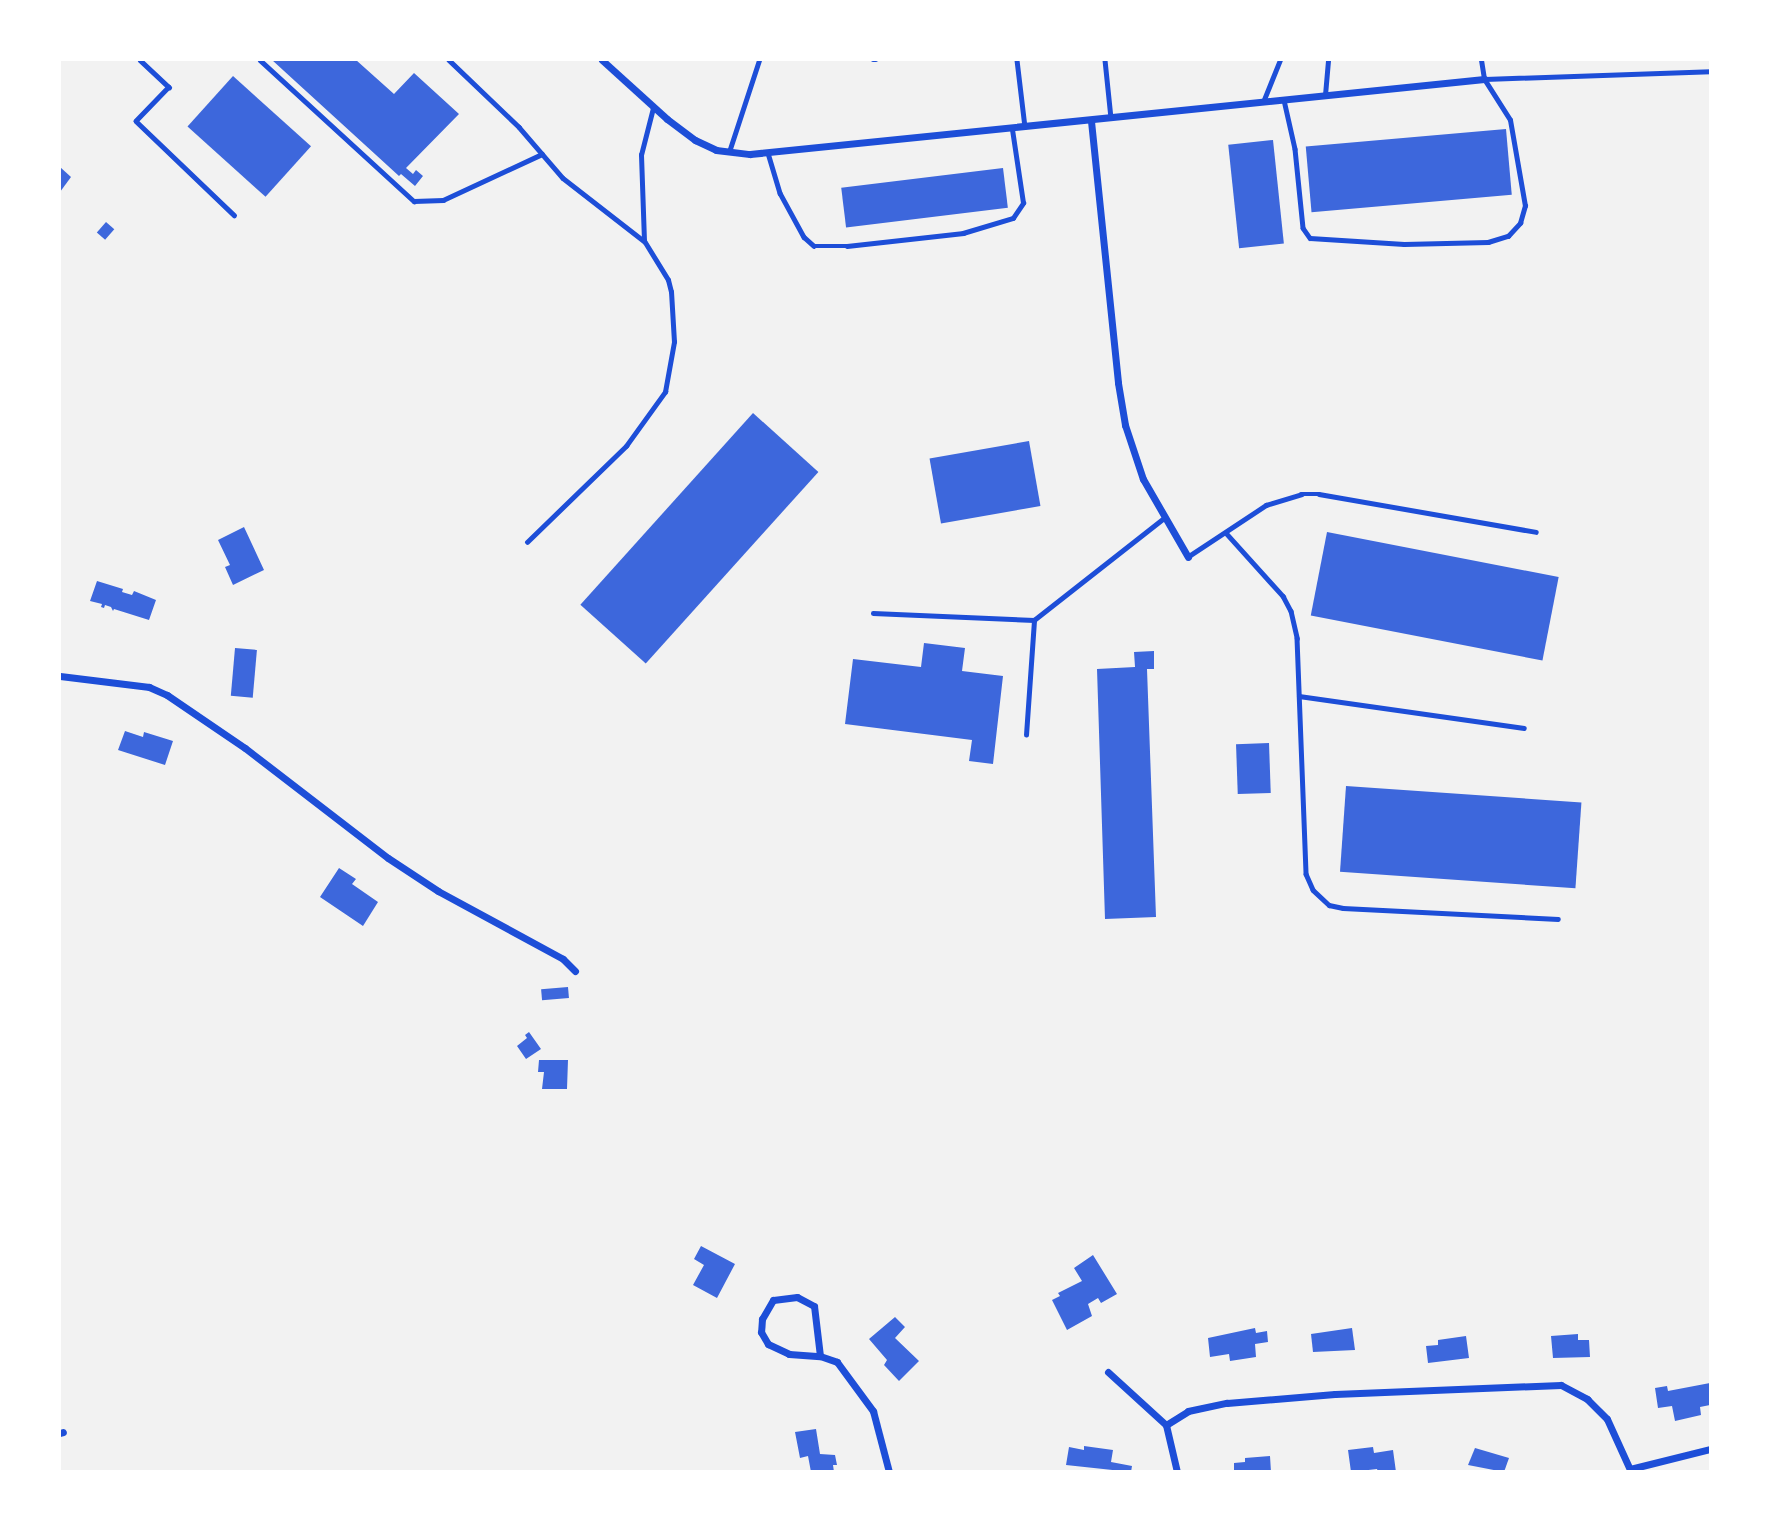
<!DOCTYPE html>
<style>
body{margin:0}
#map{position:relative;width:1770px;height:1531px;overflow:hidden;background:#f2f2f2;font-family:"PT Sans Narrow",sans-serif}
div>[style]{position:absolute}
.building>*{inset:0;background:#3d67dc;transform-origin:0 0}
.service>*{height:4.5px;margin:-2.25px;padding:0 2.25px;transform-origin:2.25px;border-radius:2.25px;background:#1d4ed8}
.minor>*{height:7px;margin:-3.5px;padding:0 3.5px;transform-origin:3.5px;border-radius:3.5px;background:#1d4ed8}
span{translate:-50% -50%;white-space:nowrap;text-align:center;line-height:1.15;-webkit-text-stroke:7px #fff;paint-order:stroke}
.frame{position:absolute;inset:0;border:61px solid #fff;pointer-events:none}
</style>
<div id="map">
<div class="building">
<div style="clip-path:polygon(272px 60px,356px 60px,394px 94px,414px 73px,459px 114px,406px 168px,413px 174px,416px 170px,423px 176px,415px 186px,401px 174px,399px 176px)"></div>
<div style="left:233px;top:76px;width:105px;height:68px;rotate:42deg"></div>
<div style="left:1506px;top:129px;width:66px;height:201px;rotate:85deg"></div>
<div style="left:1273px;top:140px;width:104px;height:45px;rotate:84deg"></div>
<div style="clip-path:polygon(60px 167px,71px 177px,60px 192px)"></div>
<div style="left:1003px;top:168px;width:40px;height:163px;rotate:83deg"></div>
<div style="left:106px;top:222px;width:11px;height:14px;rotate:41deg"></div>
<div style="left:753px;top:413px;width:88px;height:258px;rotate:42deg"></div>
<div style="left:1029px;top:441px;width:66px;height:101px;rotate:80deg"></div>
<div style="clip-path:polygon(244px 527px,264px 570px,233px 585px,225px 567px,230px 565px,218px 540px)"></div>
<div style="left:1327px;top:532px;width:236px;height:85px;rotate:11deg"></div>
<div style="clip-path:polygon(97px 581px,123px 589px,122px 592px,132px 595px,134px 591px,156px 600px,149px 620px,114px 609px,113px 611px,111px 607px,105px 605px,104px 608px,101px 607px,102px 604px,90px 601px)"></div>
<div style="clip-path:polygon(924px 643px,965px 648px,962px 671px,1003px 676px,993px 764px,969px 761px,972px 740px,845px 724px,853px 659px,921px 667px)"></div>
<div style="left:235px;top:648px;width:22px;height:48px;rotate:5deg"></div>
<div style="clip-path:polygon(1154px 651px,1154px 669px,1147px 669px,1156px 917px,1105px 919px,1097px 669px,1135px 667px,1134px 652px)"></div>
<div style="clip-path:polygon(125px 731px,143px 737px,144px 732px,173px 741px,165px 765px,118px 750px)"></div>
<div style="left:1269px;top:743px;width:50px;height:33px;rotate:88deg"></div>
<div style="left:1346px;top:786px;width:236px;height:86px;rotate:4deg"></div>
<div style="clip-path:polygon(339px 868px,356px 879px,352px 884px,378px 902px,363px 926px,320px 897px)"></div>
<div style="left:568px;top:987px;width:11px;height:27px;rotate:85deg"></div>
<div style="clip-path:polygon(529px 1032px,541px 1049px,526px 1059px,517px 1046px,527px 1038px,525px 1035px)"></div>
<div style="clip-path:polygon(539px 1060px,568px 1060px,567px 1089px,542px 1089px,544px 1072px,538px 1072px)"></div>
<div style="clip-path:polygon(701px 1246px,735px 1264px,717px 1298px,693px 1285px,704px 1265px,694px 1259px)"></div>
<div style="clip-path:polygon(1093px 1255px,1117px 1294px,1101px 1303px,1098px 1298px,1088px 1304px,1092px 1316px,1067px 1330px,1052px 1300px,1060px 1296px,1058px 1293px,1082px 1281px,1074px 1268px)"></div>
<div style="clip-path:polygon(895px 1317px,905px 1327px,895px 1338px,919px 1361px,899px 1381px,884px 1365px,887px 1360px,869px 1339px)"></div>
<div style="clip-path:polygon(1255px 1328px,1256px 1333px,1267px 1331px,1268px 1342px,1255px 1344px,1256px 1357px,1230px 1361px,1229px 1354px,1210px 1357px,1208px 1338px)"></div>
<div style="clip-path:polygon(1352px 1328px,1355px 1350px,1313px 1352px,1311px 1334px)"></div>
<div style="clip-path:polygon(1578px 1334px,1578px 1340px,1589px 1340px,1590px 1357px,1553px 1358px,1551px 1336px)"></div>
<div style="clip-path:polygon(1466px 1336px,1469px 1358px,1428px 1363px,1426px 1346px,1438px 1345px,1438px 1340px)"></div>
<div style="clip-path:polygon(1710px 1383px,1710px 1405px,1700px 1407px,1701px 1415px,1675px 1421px,1672px 1406px,1658px 1408px,1655px 1388px,1667px 1386px,1668px 1391px)"></div>
<div style="clip-path:polygon(816px 1429px,820px 1454px,835px 1455px,837px 1465px,833px 1465px,834px 1472px,811px 1472px,808px 1456px,800px 1458px,795px 1432px)"></div>
<div style="clip-path:polygon(1084px 1446px,1113px 1450px,1111px 1462px,1132px 1466px,1131px 1472px,1066px 1465px,1069px 1447px,1084px 1450px)"></div>
<div style="clip-path:polygon(1373px 1447px,1374px 1453px,1393px 1450px,1396px 1472px,1378px 1472px,1377px 1469px,1351px 1472px,1348px 1450px)"></div>
<div style="clip-path:polygon(1475px 1448px,1509px 1458px,1504px 1472px,1468px 1465px)"></div>
<div style="clip-path:polygon(1270px 1456px,1271px 1472px,1234px 1472px,1234px 1463px,1245px 1462px,1245px 1458px)"></div>
</div>
<div class="service">
<div style="left:140px;top:60px;width:40px;rotate:43deg"></div>
<div style="left:169px;top:87px;width:47px;rotate:134.1deg"></div>
<div style="left:136px;top:121px;width:136px;rotate:43.8deg"></div>
<div style="left:260px;top:60px;width:209px;rotate:42.5deg"></div>
<div style="left:414px;top:201px;width:29px;rotate:-2deg"></div>
<div style="left:443px;top:200px;width:109px;rotate:-24.9deg"></div>
<div style="left:449px;top:60px;width:97px;rotate:43.7deg"></div>
<div style="left:519px;top:127px;width:67px;rotate:49.2deg"></div>
<div style="left:563px;top:178px;width:103px;rotate:37.9deg"></div>
<div style="left:873px;top:60px;width:3px"></div>
<div style="left:1017px;top:60px;width:67px;rotate:83.2deg"></div>
<div style="left:1105px;top:60px;width:58px;rotate:84.1deg"></div>
<div style="left:1485px;top:79px;width:225px;rotate:-2deg"></div>
<div style="left:1325px;top:95px;width:35px;rotate:-85deg"></div>
<div style="left:1284px;top:100px;width:50px;rotate:77.3deg"></div>
<div style="left:1295px;top:149px;width:79px;rotate:84.2deg"></div>
<div style="left:1303px;top:228px;width:12px;rotate:55deg"></div>
<div style="left:1310px;top:238px;width:94px;rotate:3.7deg"></div>
<div style="left:1404px;top:244px;width:84px;rotate:-1.4deg"></div>
<div style="left:1488px;top:242px;width:21px;rotate:-17deg"></div>
<div style="left:1508px;top:236px;width:18px;rotate:-47deg"></div>
<div style="left:1520px;top:223px;width:18px;rotate:-74deg"></div>
<div style="left:1525px;top:206px;width:87px;rotate:-99.9deg"></div>
<div style="left:1510px;top:120px;width:49px;rotate:-122.4deg"></div>
<div style="left:1484px;top:79px;width:19px;rotate:-99deg"></div>
<div style="left:1263px;top:102px;width:45px;rotate:-68deg"></div>
<div style="left:729px;top:152px;width:97px;rotate:-71.9deg"></div>
<div style="left:768px;top:153px;width:42px;rotate:73.3deg"></div>
<div style="left:780px;top:193px;width:50px;rotate:61.4deg"></div>
<div style="left:804px;top:237px;width:13px;rotate:42deg"></div>
<div style="left:814px;top:246px;width:33px"></div>
<div style="left:847px;top:246px;width:117px;rotate:-6.4deg"></div>
<div style="left:963px;top:233px;width:52px;rotate:-16.7deg"></div>
<div style="left:1013px;top:218px;width:18px;rotate:-56deg"></div>
<div style="left:1023px;top:203px;width:75px;rotate:-98.5deg"></div>
<div style="left:1227px;top:534px;width:84px;rotate:47.9deg"></div>
<div style="left:1283px;top:596px;width:17px;rotate:62deg"></div>
<div style="left:1291px;top:611px;width:28px;rotate:77deg"></div>
<div style="left:1297px;top:638px;width:236px;rotate:87.8deg"></div>
<div style="left:1306px;top:874px;width:17px;rotate:66deg"></div>
<div style="left:1313px;top:890px;width:22px;rotate:43deg"></div>
<div style="left:1329px;top:905px;width:14px;rotate:12deg"></div>
<div style="left:1343px;top:908px;width:215px;rotate:2.9deg"></div>
<div style="left:527px;top:542px;width:138px;rotate:-44.1deg"></div>
<div style="left:626px;top:446px;width:67px;rotate:-54.2deg"></div>
<div style="left:665px;top:392px;width:51px;rotate:-79.8deg"></div>
<div style="left:674px;top:342px;width:50px;rotate:-93.4deg"></div>
<div style="left:671px;top:292px;width:12px;rotate:-104deg"></div>
<div style="left:668px;top:280px;width:46px;rotate:-121.6deg"></div>
<div style="left:644px;top:241px;width:86px;rotate:-92deg"></div>
<div style="left:641px;top:155px;width:49px;rotate:-75.7deg"></div>
<div style="left:1189px;top:556px;width:92px;rotate:-33.5deg"></div>
<div style="left:1266px;top:505px;width:37px;rotate:-17deg"></div>
<div style="left:1301px;top:494px;width:18px"></div>
<div style="left:1319px;top:494px;width:220px;rotate:9.9deg"></div>
<div style="left:873px;top:613px;width:161px;rotate:2.5deg"></div>
<div style="left:1034px;top:620px;width:165px;rotate:-38.1deg"></div>
<div style="left:1299px;top:696px;width:227px;rotate:8.1deg"></div>
<div style="left:1026px;top:735px;width:115px;rotate:-86deg"></div>
</div>
<div class="minor">
<div style="left:602px;top:60px;width:88px;rotate:42.2deg"></div>
<div style="left:667px;top:119px;width:35px;rotate:37deg"></div>
<div style="left:695px;top:140px;width:23px;rotate:25deg"></div>
<div style="left:716px;top:150px;width:34px;rotate:7deg"></div>
<div style="left:750px;top:154px;width:738px;rotate:-5.83deg"></div>
<div style="left:1091px;top:121px;width:263px;rotate:84.1deg"></div>
<div style="left:1118px;top:383px;width:43px;rotate:80.5deg"></div>
<div style="left:1125px;top:425px;width:57px;rotate:71.6deg"></div>
<div style="left:1143px;top:479px;width:90px;rotate:60deg"></div>
<div style="left:60px;top:676px;width:90px;rotate:7deg"></div>
<div style="left:149px;top:687px;width:20px;rotate:24deg"></div>
<div style="left:167px;top:695px;width:94px;rotate:34.2deg"></div>
<div style="left:245px;top:748px;width:180px;rotate:37.6deg"></div>
<div style="left:388px;top:858px;width:60px;rotate:33.4deg"></div>
<div style="left:438px;top:891px;width:142px;rotate:28.5deg"></div>
<div style="left:563px;top:959px;width:17px;rotate:45deg"></div>
<div style="left:820px;top:1356px;width:50px;rotate:-96.8deg"></div>
<div style="left:814px;top:1306px;width:19px;rotate:-152deg"></div>
<div style="left:797px;top:1297px;width:24px;rotate:173deg"></div>
<div style="left:773px;top:1300px;width:22px;rotate:120deg"></div>
<div style="left:762px;top:1319px;width:13px;rotate:94deg"></div>
<div style="left:761px;top:1332px;width:14px;rotate:60deg"></div>
<div style="left:768px;top:1344px;width:23px;rotate:25deg"></div>
<div style="left:789px;top:1354px;width:31px;rotate:4deg"></div>
<div style="left:820px;top:1356px;width:18px;rotate:19deg"></div>
<div style="left:837px;top:1362px;width:61px;rotate:53.7deg"></div>
<div style="left:873px;top:1411px;width:63px;rotate:75.3deg"></div>
<div style="left:1108px;top:1372px;width:79px;rotate:42.4deg"></div>
<div style="left:1166px;top:1425px;width:48px;rotate:76.8deg"></div>
<div style="left:1166px;top:1425px;width:26px;rotate:-32deg"></div>
<div style="left:1188px;top:1411px;width:40px;rotate:-12deg"></div>
<div style="left:1227px;top:1403px;width:108px;rotate:-4.8deg"></div>
<div style="left:1335px;top:1394px;width:226px;rotate:-2.3deg"></div>
<div style="left:1561px;top:1385px;width:30px;rotate:28deg"></div>
<div style="left:1587px;top:1399px;width:28px;rotate:45deg"></div>
<div style="left:1607px;top:1419px;width:58px;rotate:65.6deg"></div>
<div style="left:60px;top:1433px;width:3px;rotate:-18deg"></div>
<div style="left:1630px;top:1469px;width:82px;rotate:-14deg"></div>
</div>
<div class="frame"></div>
</div>
